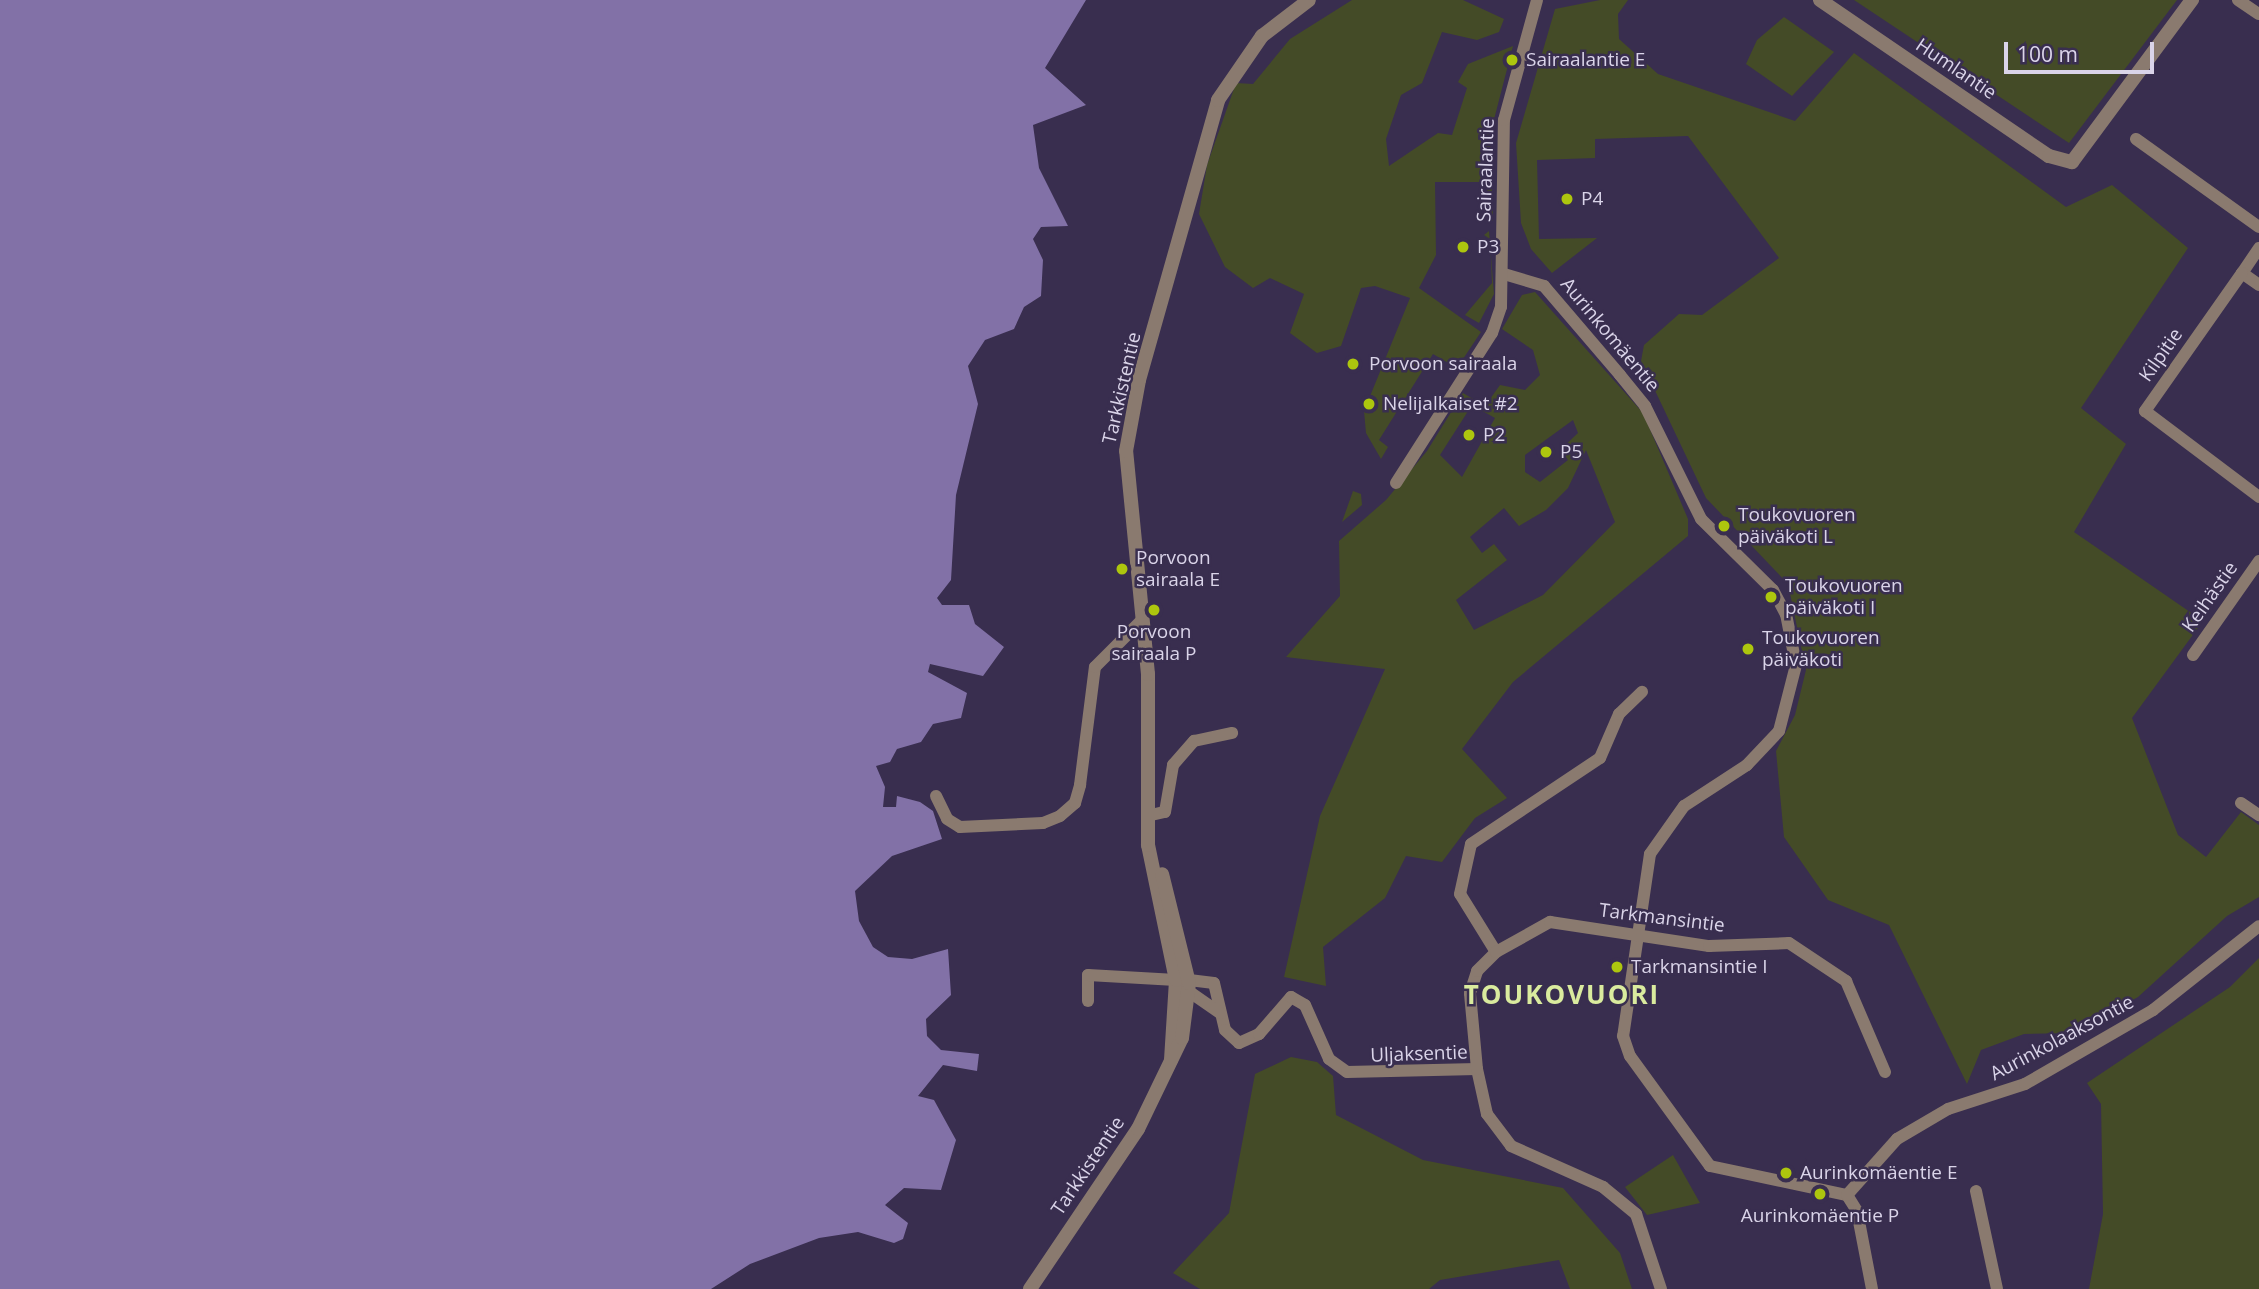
<!DOCTYPE html>
<meta charset="utf-8">
<style>
body{margin:0}
#map{position:relative;width:2259px;height:1289px;overflow:hidden;background:#392e4f;font-family:"Open Sans",sans-serif}
div>[style]{position:absolute}
.green>*{inset:0;background:#444b27}
.water>*{inset:0;background:#8271a7}
.minor>*{height:12px;margin:-6px;padding:0 6px;transform-origin:6px;border-radius:6px;background:#8a7a6f}
.tertiary>*{height:14px;margin:-7px;padding:0 7px;transform-origin:7px;border-radius:7px;background:#8a7a6f}
.dots>*{width:19px;height:19px;translate:-50% -50%;box-sizing:border-box;border:4px solid #392e4f;border-radius:50%}
span{translate:-50% -50%;white-space:nowrap;text-align:center;line-height:1.15;-webkit-text-stroke:5px #392e4f;paint-order:stroke}
.poi-label{font-size:19px;color:#dad4e9}
.left{translate:0 -50%;text-align:left}
.street-label{font-size:19px;color:#dad4e9}
.district-label{font-size:26px;color:#daeb9e;font-weight:700;letter-spacing:2px}
.scale{position:absolute;left:2004px;top:42px;width:150px;height:32px;box-sizing:border-box;border:4px solid #dad4e9;border-top:0;padding-left:9px;font-size:21px;line-height:24px;white-space:nowrap;color:#dad4e9;-webkit-text-stroke:5px #392e4f;paint-order:stroke}
</style>
<div id="map">
<div class="green">
<div style="clip-path:polygon(1352px 0,1463px 0,1504px 19px,1499px 32px,1477px 40px,1442px 32px,1422px 83px,1401px 95px,1386px 139px,1389px 166px,1438px 133px,1452px 135px,1467px 88px,1458px 82px,1468px 64px,1513px 46px,1490px 135px,1493px 221px,1482px 216px,1489px 216px,1487px 182px,1435px 182px,1436px 255px,1419px 288px,1481px 332px,1457px 368px,1433px 354px,1379px 440px,1388px 447px,1381px 459px,1366px 433px,1364px 411px,1410px 298px,1375px 286px,1361px 288px,1341px 346px,1317px 353px,1290px 333px,1304px 294px,1270px 278px,1253px 288px,1225px 267px,1199px 214px,1207px 165px,1236px 83px,1253px 84px,1290px 39px)"></div>
<div style="clip-path:polygon(1600px 0,1628px 0,1618px 14px,1619px 39px,1658px 74px,1795px 121px,1854px 53px,2066px 207px,2112px 185px,2188px 248px,2081px 408px,2126px 444px,2074px 532px,2203px 621px,2132px 718px,2178px 835px,2206px 857px,2241px 812px,2259px 825px,2259px 897px,2227px 916px,2138px 997px,2072px 1033px,2024px 1034px,1981px 1050px,1967px 1084px,1889px 925px,1828px 900px,1784px 837px,1776px 751px,1795px 715px,1806px 670px,1788px 584px,1706px 498px,1641px 361px,1644px 345px,1679px 314px,1702px 315px,1779px 258px,1688px 136px,1595px 139px,1595px 158px,1537px 160px,1539px 239px,1597px 238px,1552px 273px,1531px 249px,1521px 223px,1516px 143px,1555px 9px)"></div>
<div style="clip-path:polygon(1854px 0,2177px 0,2069px 143px)"></div>
<div style="clip-path:polygon(1784px 17px,1834px 52px,1792px 96px,1746px 64px,1757px 40px)"></div>
<div style="clip-path:polygon(1489px 231px,1494px 294px,1479px 323px,1465px 315px,1492px 283px,1490px 239px,1484px 235px)"></div>
<div style="clip-path:polygon(evenodd,1535px 292px,1643px 413px,1688px 519px,1688px 536px,1513px 682px,1462px 749px,1507px 798px,1475px 818px,1442px 862px,1406px 856px,1385px 898px,1323px 947px,1326px 986px,1284px 977px,1320px 816px,1385px 669px,1286px 657px,1340px 596px,1339px 541px,1386px 500px,1427px 451px,1463px 393px,1485px 406px,1500px 385px,1525px 390px,1540px 375px,1533px 350px,1502px 329px,1522px 295px,1535px 292px,1472px 405px,1495px 418px,1462px 477px,1440px 455px,1472px 405px,1535px 292px,1573px 420px,1578px 433px,1561px 449px,1568px 460px,1540px 482px,1525px 472px,1525px 455px,1573px 420px,1535px 292px,1586px 450px,1615px 522px,1543px 595px,1474px 630px,1456px 600px,1507px 560px,1494px 544px,1482px 553px,1470px 537px,1504px 508px,1519px 526px,1546px 510px,1568px 488px,1586px 450px)"></div>
<div style="clip-path:polygon(1353px 491px,1361px 494px,1362px 505px,1342px 522px)"></div>
<div style="clip-path:polygon(2259px 958px,2259px 1289px,2089px 1289px,2103px 1214px,2101px 1104px,2087px 1083px,2230px 987px)"></div>
<div style="clip-path:polygon(1291px 1057px,1317px 1062px,1333px 1076px,1336px 1115px,1423px 1160px,1563px 1188px,1620px 1253px,1632px 1289px,1570px 1289px,1559px 1260px,1440px 1280px,1429px 1289px,1200px 1289px,1173px 1273px,1229px 1213px,1255px 1074px)"></div>
<div style="clip-path:polygon(1673px 1155px,1700px 1203px,1647px 1215px,1625px 1187px)"></div>
</div>
<div class="water">
<div style="clip-path:polygon(0 0,1086px 0,1045px 68px,1086px 105px,1033px 125px,1039px 168px,1068px 226px,1041px 227px,1033px 239px,1043px 260px,1041px 296px,1024px 307px,1014px 329px,985px 340px,968px 366px,978px 404px,956px 495px,951px 580px,937px 598px,942px 605px,969px 605px,975px 624px,1004px 647px,983px 676px,930px 664px,928px 672px,967px 693px,961px 718px,933px 724px,921px 742px,897px 749px,890px 762px,876px 766px,885px 787px,883px 807px,896px 807px,897px 796px,920px 802px,933px 811px,942px 839px,892px 856px,855px 891px,859px 921px,873px 947px,888px 957px,912px 959px,948px 949px,951px 995px,926px 1019px,927px 1036px,941px 1050px,979px 1054px,977px 1071px,943px 1065px,918px 1096px,934px 1100px,956px 1140px,941px 1190px,904px 1188px,885px 1205px,908px 1223px,903px 1239px,894px 1243px,858px 1232px,819px 1238px,750px 1264px,711px 1289px,0 1289px)"></div>
</div>
<div class="minor">
<div style="left:2238px;top:0;width:25px;rotate:34deg"></div>
<div style="left:2136px;top:139px;width:151px;rotate:35.6deg"></div>
<div style="left:2259px;top:248px;width:30px;rotate:124deg"></div>
<div style="left:2242px;top:273px;width:21px;rotate:35deg"></div>
<div style="left:2242px;top:273px;width:169px;rotate:125.1deg"></div>
<div style="left:2145px;top:411px;width:143px;rotate:37deg"></div>
<div style="left:1504px;top:274px;width:42px;rotate:16.7deg"></div>
<div style="left:1544px;top:286px;width:117px;rotate:49.5deg"></div>
<div style="left:1620px;top:375px;width:40px;rotate:51deg"></div>
<div style="left:1645px;top:406px;width:126px;rotate:63.6deg"></div>
<div style="left:1701px;top:519px;width:101px;rotate:44.6deg"></div>
<div style="left:1773px;top:590px;width:27px;rotate:62deg"></div>
<div style="left:1786px;top:614px;width:52px;rotate:78.9deg"></div>
<div style="left:1796px;top:665px;width:68px;rotate:104.4deg"></div>
<div style="left:1779px;top:731px;width:47px;rotate:133.3deg"></div>
<div style="left:1747px;top:765px;width:75px;rotate:146.9deg"></div>
<div style="left:1684px;top:806px;width:59px;rotate:125.3deg"></div>
<div style="left:1650px;top:854px;width:184px;rotate:98.4deg"></div>
<div style="left:1623px;top:1036px;width:21px;rotate:71deg"></div>
<div style="left:1630px;top:1056px;width:136px;rotate:54deg"></div>
<div style="left:1710px;top:1166px;width:140px;rotate:12deg"></div>
<div style="left:1847px;top:1195px;width:19px;rotate:58deg"></div>
<div style="left:1857px;top:1211px;width:79px;rotate:79.1deg"></div>
<div style="left:1396px;top:483px;width:178px;rotate:-57.4deg"></div>
<div style="left:1492px;top:333px;width:28px;rotate:-71deg"></div>
<div style="left:1501px;top:307px;width:187px;rotate:-89.1deg"></div>
<div style="left:1504px;top:120px;width:124px;rotate:-74.6deg"></div>
<div style="left:2193px;top:655px;width:115px;rotate:-54.9deg"></div>
<div style="left:936px;top:796px;width:25px;rotate:64deg"></div>
<div style="left:947px;top:819px;width:15px;rotate:32deg"></div>
<div style="left:960px;top:827px;width:83px;rotate:-2.8deg"></div>
<div style="left:1043px;top:823px;width:18px;rotate:-22deg"></div>
<div style="left:1060px;top:816px;width:20px;rotate:-41deg"></div>
<div style="left:1075px;top:803px;width:19px;rotate:-74deg"></div>
<div style="left:1080px;top:785px;width:119px;rotate:-82.8deg"></div>
<div style="left:1095px;top:667px;width:66px;rotate:-45deg"></div>
<div style="left:2241px;top:803px;width:22px;rotate:34deg"></div>
<div style="left:1147px;top:816px;width:18px;rotate:-13deg"></div>
<div style="left:1165px;top:812px;width:48px;rotate:-80.3deg"></div>
<div style="left:1173px;top:765px;width:32px;rotate:-49deg"></div>
<div style="left:1194px;top:741px;width:39px;rotate:-12deg"></div>
<div style="left:1496px;top:952px;width:68px;rotate:-121.8deg"></div>
<div style="left:1460px;top:894px;width:51px;rotate:-77.6deg"></div>
<div style="left:1471px;top:844px;width:155px;rotate:-33.7deg"></div>
<div style="left:1600px;top:758px;width:48px;rotate:-66.6deg"></div>
<div style="left:1619px;top:714px;width:32px;rotate:-44deg"></div>
<div style="left:1181px;top:979px;width:33px;rotate:7deg"></div>
<div style="left:1214px;top:983px;width:48px;rotate:76.8deg"></div>
<div style="left:1225px;top:1030px;width:19px;rotate:43deg"></div>
<div style="left:1239px;top:1043px;width:22px;rotate:-24deg"></div>
<div style="left:1259px;top:1034px;width:49px;rotate:-49.1deg"></div>
<div style="left:1291px;top:997px;width:16px;rotate:30deg"></div>
<div style="left:1305px;top:1005px;width:59px;rotate:66deg"></div>
<div style="left:1329px;top:1059px;width:22px;rotate:36deg"></div>
<div style="left:1347px;top:1072px;width:130px;rotate:-1.3deg"></div>
<div style="left:1477px;top:1069px;width:46px;rotate:77.5deg"></div>
<div style="left:1487px;top:1114px;width:40px;rotate:53deg"></div>
<div style="left:1511px;top:1146px;width:101px;rotate:24deg"></div>
<div style="left:1603px;top:1187px;width:43px;rotate:39.3deg"></div>
<div style="left:1636px;top:1214px;width:79px;rotate:71.6deg"></div>
<div style="left:1184px;top:988px;width:44px;rotate:34.8deg"></div>
<div style="left:1088px;top:1001px;width:26px;rotate:-90deg"></div>
<div style="left:1088px;top:975px;width:88px;rotate:3.3deg"></div>
<div style="left:1477px;top:1069px;width:76px;rotate:-95.3deg"></div>
<div style="left:1470px;top:993px;width:23px;rotate:-72deg"></div>
<div style="left:1477px;top:971px;width:27px;rotate:-45deg"></div>
<div style="left:1496px;top:952px;width:62px;rotate:-29.1deg"></div>
<div style="left:1550px;top:922px;width:161px;rotate:8.6deg"></div>
<div style="left:1709px;top:946px;width:80px;rotate:-2.1deg"></div>
<div style="left:1789px;top:943px;width:69px;rotate:33.7deg"></div>
<div style="left:1846px;top:981px;width:99px;rotate:66.8deg"></div>
<div style="left:1976px;top:1191px;width:100px;rotate:77.9deg"></div>
<div style="left:1847px;top:1195px;width:75px;rotate:-48.2deg"></div>
<div style="left:1897px;top:1139px;width:59px;rotate:-30.5deg"></div>
<div style="left:1948px;top:1109px;width:81px;rotate:-18deg"></div>
<div style="left:2025px;top:1084px;width:148px;rotate:-30deg"></div>
<div style="left:2153px;top:1010px;width:135px;rotate:-38.4deg"></div>
</div>
<div class="tertiary">
<div style="left:1820px;top:0;width:277px;rotate:34.3deg"></div>
<div style="left:2049px;top:156px;width:24px;rotate:15deg"></div>
<div style="left:2072px;top:162px;width:202px;rotate:-53.5deg"></div>
<div style="left:1171px;top:1060px;width:80px;rotate:-86.4deg"></div>
<div style="left:1176px;top:980px;width:138px;rotate:-101.7deg"></div>
<div style="left:1148px;top:845px;width:171px;rotate:-90deg"></div>
<div style="left:1148px;top:674px;width:224px;rotate:-95.6deg"></div>
<div style="left:1126px;top:451px;width:72px;rotate:-79.6deg"></div>
<div style="left:1139px;top:380px;width:291px;rotate:-74.2deg"></div>
<div style="left:1218px;top:100px;width:78px;rotate:-55.5deg"></div>
<div style="left:1262px;top:36px;width:59px;rotate:-37.5deg"></div>
<div style="left:1030px;top:1289px;width:193px;rotate:-56deg"></div>
<div style="left:1138px;top:1129px;width:101px;rotate:-64.2deg"></div>
<div style="left:1182px;top:1038px;width:55px;rotate:-82.7deg"></div>
<div style="left:1189px;top:983px;width:112px;rotate:-103.9deg"></div>
</div>
<div class="dots">
<div style="left:1512px;top:60px;background:#adc60e"></div>
<div style="left:1567px;top:199px;background:#adc60e"></div>
<div style="left:1463px;top:247px;background:#adc60e"></div>
<div style="left:1353px;top:364px;background:#adc60e"></div>
<div style="left:1369px;top:404px;background:#adc60e"></div>
<div style="left:1469px;top:435px;background:#adc60e"></div>
<div style="left:1546px;top:452px;background:#adc60e"></div>
<div style="left:1724px;top:526px;background:#adc60e"></div>
<div style="left:1122px;top:569px;background:#adc60e"></div>
<div style="left:1771px;top:597px;background:#adc60e"></div>
<div style="left:1154px;top:610px;background:#adc60e"></div>
<div style="left:1748px;top:649px;background:#adc60e"></div>
<div style="left:1617px;top:967px;background:#adc60e"></div>
<div style="left:1786px;top:1173px;background:#adc60e"></div>
<div style="left:1820px;top:1194px;background:#adc60e"></div>
</div>
<div class="poi-label">
<span class="left" style="left:1526px;top:60px">Sairaalantie E</span>
<span class="left" style="left:1581px;top:199px">P4</span>
<span class="left" style="left:1477px;top:247px">P3</span>
<span class="left" style="left:1369px;top:364px">Porvoon sairaala</span>
<span class="left" style="left:1383px;top:404px">Nelijalkaiset #2</span>
<span class="left" style="left:1483px;top:435px">P2</span>
<span class="left" style="left:1560px;top:452px">P5</span>
<span class="left" style="left:1738px;top:526px">Toukovuoren<br>päiväkoti L</span>
<span class="left" style="left:1136px;top:569px">Porvoon<br>sairaala E</span>
<span class="left" style="left:1785px;top:597px">Toukovuoren<br>päiväkoti I</span>
<span style="left:1154px;top:643px">Porvoon<br>sairaala P</span>
<span class="left" style="left:1762px;top:649px">Toukovuoren<br>päiväkoti</span>
<span class="left" style="left:1631px;top:967px">Tarkmansintie I</span>
<span class="left" style="left:1800px;top:1173px">Aurinkomäentie E</span>
<span style="left:1820px;top:1216px">Aurinkomäentie P</span>
</div>
<div class="street-label">
<span style="left:1956px;top:69px;rotate:34deg">Humlantie</span>
<span style="left:1486px;top:170px;rotate:-88deg">Sairaalantie</span>
<span style="left:1610px;top:335px;rotate:50deg">Aurinkomäentie</span>
<span style="left:2161px;top:355px;rotate:-55deg">Kilpitie</span>
<span style="left:1122px;top:388px;rotate:-77deg">Tarkkistentie</span>
<span style="left:2210px;top:597px;rotate:-55deg">Keihästie</span>
<span style="left:1662px;top:918px;rotate:7deg">Tarkmansintie</span>
<span style="left:2062px;top:1038px;rotate:-28deg">Aurinkolaaksontie</span>
<span style="left:1419px;top:1054px;rotate:-2deg">Uljaksentie</span>
<span style="left:1088px;top:1166px;rotate:-56deg">Tarkkistentie</span>
</div>
<div class="district-label">
<span style="left:1562px;top:995px">TOUKOVUORI</span>
</div>
<div class="scale">100 m</div>
</div>
